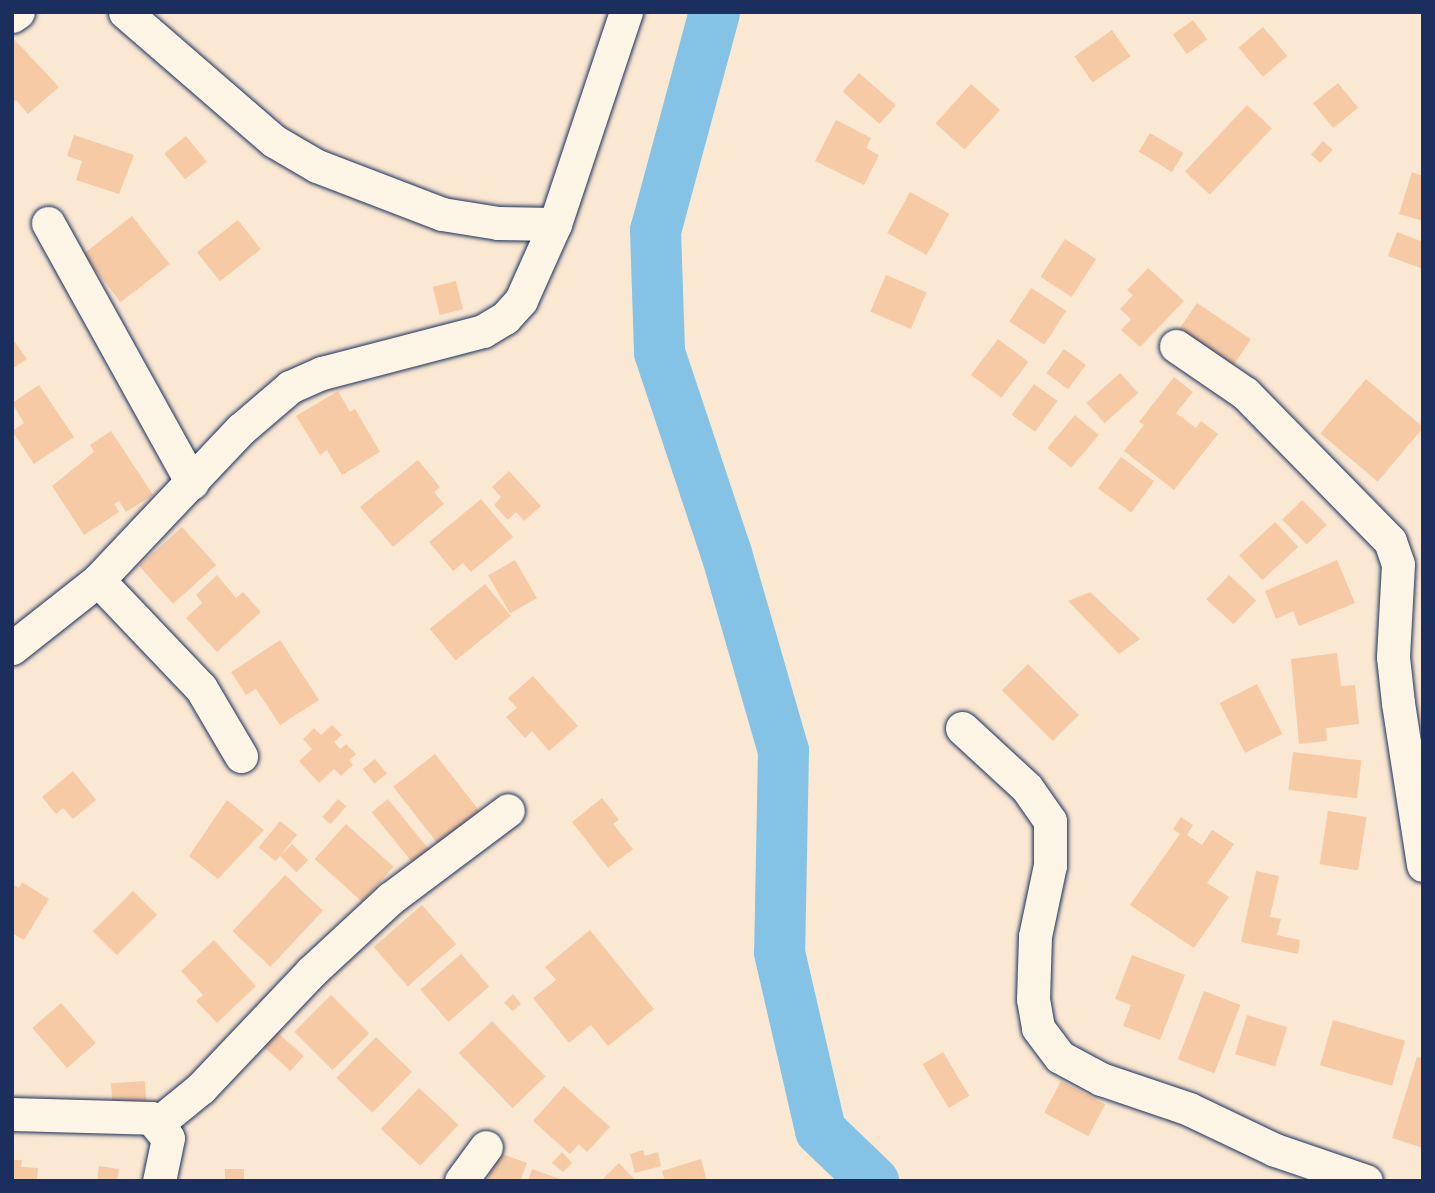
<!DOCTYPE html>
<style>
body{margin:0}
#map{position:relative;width:1435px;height:1193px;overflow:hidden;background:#fae8d2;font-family:"Indie Flower",sans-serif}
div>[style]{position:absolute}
.river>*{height:51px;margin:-25.5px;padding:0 25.5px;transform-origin:25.5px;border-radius:25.5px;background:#84c3e5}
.building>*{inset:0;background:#f7caa6;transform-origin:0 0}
.roads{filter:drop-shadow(0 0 2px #1b2f5e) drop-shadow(0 0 2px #1b2f5e)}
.street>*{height:33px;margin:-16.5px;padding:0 16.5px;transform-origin:16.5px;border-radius:16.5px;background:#fcf5e5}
span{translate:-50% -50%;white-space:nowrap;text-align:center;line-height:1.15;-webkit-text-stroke:7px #fcf5e5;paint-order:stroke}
.frame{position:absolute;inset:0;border:14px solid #1b2f5e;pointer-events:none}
</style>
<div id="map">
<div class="river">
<div style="left:714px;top:12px;width:226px;rotate:105.1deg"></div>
<div style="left:655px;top:230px;width:122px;rotate:88.1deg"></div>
<div style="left:659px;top:352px;width:212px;rotate:71.6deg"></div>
<div style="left:726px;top:553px;width:205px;rotate:73.9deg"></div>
<div style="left:783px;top:750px;width:202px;rotate:91.1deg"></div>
<div style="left:779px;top:952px;width:183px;rotate:77deg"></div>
<div style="left:820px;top:1130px;width:74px;rotate:43.9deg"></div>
</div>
<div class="building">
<div style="left:1193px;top:20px;width:24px;height:25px;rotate:54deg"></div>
<div style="left:1263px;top:27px;width:38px;height:32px;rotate:50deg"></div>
<div style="left:1112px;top:30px;width:32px;height:46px;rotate:55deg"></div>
<div style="clip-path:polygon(12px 37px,59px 87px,28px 114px,16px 100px,12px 103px)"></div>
<div style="left:859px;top:73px;width:49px;height:25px;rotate:41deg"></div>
<div style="left:1338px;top:83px;width:32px;height:32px;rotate:51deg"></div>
<div style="left:971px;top:84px;width:39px;height:53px;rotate:42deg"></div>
<div style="left:1247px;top:105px;width:34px;height:91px;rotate:43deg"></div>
<div style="clip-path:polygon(836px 120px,871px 138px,866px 148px,879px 155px,864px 185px,815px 161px)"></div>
<div style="left:1150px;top:133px;width:39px;height:22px;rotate:31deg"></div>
<div style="clip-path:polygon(74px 135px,134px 155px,119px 194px,76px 180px,82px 161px,67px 156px)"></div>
<div style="left:186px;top:136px;width:33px;height:28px;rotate:51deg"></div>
<div style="left:1323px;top:141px;width:13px;height:18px;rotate:42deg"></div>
<div style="clip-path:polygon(1412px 172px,1423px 176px,1423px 221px,1399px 214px)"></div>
<div style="left:910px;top:192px;width:45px;height:47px;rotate:29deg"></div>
<div style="left:132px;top:216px;width:61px;height:62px;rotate:52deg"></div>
<div style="left:238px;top:220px;width:37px;height:52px;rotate:52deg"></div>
<div style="clip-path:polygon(1397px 232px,1423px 242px,1423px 269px,1388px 256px)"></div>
<div style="left:1065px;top:239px;width:37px;height:45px;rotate:33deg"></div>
<div style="clip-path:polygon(1148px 268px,1184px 301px,1140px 347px,1121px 330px,1131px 319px,1120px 309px,1133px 295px,1127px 290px)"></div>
<div style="left:886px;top:275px;width:44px;height:40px;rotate:23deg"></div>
<div style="left:456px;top:281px;width:29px;height:24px;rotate:76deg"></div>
<div style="left:1031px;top:288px;width:42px;height:40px;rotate:33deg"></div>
<div style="left:1197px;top:303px;width:65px;height:38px;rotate:34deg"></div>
<div style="clip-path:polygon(12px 338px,27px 359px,12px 369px)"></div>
<div style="left:998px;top:339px;width:38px;height:45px;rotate:37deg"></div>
<div style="left:1064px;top:349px;width:27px;height:30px;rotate:36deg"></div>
<div style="left:1120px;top:373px;width:27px;height:45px;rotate:48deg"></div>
<div style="clip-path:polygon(1174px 377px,1193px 392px,1176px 413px,1196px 428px,1201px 421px,1218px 434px,1174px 490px,1124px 451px,1144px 425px,1139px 422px)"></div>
<div style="left:1366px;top:379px;width:75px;height:71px;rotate:40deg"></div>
<div style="left:1034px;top:384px;width:29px;height:38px;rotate:36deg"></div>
<div style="clip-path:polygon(39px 385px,74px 437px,34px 464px,12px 431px,24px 423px,12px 403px)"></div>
<div style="clip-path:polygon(338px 391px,350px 412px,355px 409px,380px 452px,342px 475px,327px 450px,320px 455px,296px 416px)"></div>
<div style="left:1075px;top:415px;width:31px;height:43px;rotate:40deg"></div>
<div style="clip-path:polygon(111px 431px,153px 495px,126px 512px,119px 501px,114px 504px,119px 512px,84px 535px,52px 486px,94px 452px,90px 445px)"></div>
<div style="left:1121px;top:457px;width:41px;height:39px;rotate:36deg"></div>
<div style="clip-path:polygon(418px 460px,440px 487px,434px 492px,444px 504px,393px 547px,360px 507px)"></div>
<div style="clip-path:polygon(509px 471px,541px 506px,524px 521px,516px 512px,508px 520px,494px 505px,501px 497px,492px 487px)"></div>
<div style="clip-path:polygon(481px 499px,513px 537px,471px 572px,463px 563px,453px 571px,429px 542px)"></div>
<div style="left:1302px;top:500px;width:35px;height:28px;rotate:45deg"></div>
<div style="left:1275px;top:522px;width:34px;height:49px;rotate:47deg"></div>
<div style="left:182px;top:527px;width:51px;height:58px;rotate:48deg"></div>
<div style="left:515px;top:560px;width:44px;height:31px;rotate:60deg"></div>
<div style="clip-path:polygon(1337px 560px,1355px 603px,1299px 626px,1293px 611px,1276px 619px,1265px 591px)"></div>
<div style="clip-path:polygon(217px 575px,236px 598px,243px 592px,261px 612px,217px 652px,186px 618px,202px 603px,196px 595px)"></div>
<div style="left:1229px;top:575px;width:37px;height:33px;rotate:43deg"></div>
<div style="left:485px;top:584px;width:41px;height:71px;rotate:51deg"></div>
<div style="clip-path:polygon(1090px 592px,1140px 639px,1119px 654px,1068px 601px)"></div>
<div style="clip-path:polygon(280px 640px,319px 700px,280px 725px,256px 689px,246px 695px,231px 672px)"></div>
<div style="clip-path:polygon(1337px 653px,1341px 686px,1355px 685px,1359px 724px,1326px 728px,1327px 741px,1299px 744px,1291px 659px)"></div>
<div style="left:1028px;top:664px;width:72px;height:37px;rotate:45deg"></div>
<div style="clip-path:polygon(533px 676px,578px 726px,549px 751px,532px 731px,525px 738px,506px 717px,517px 708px,508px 698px)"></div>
<div style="left:1257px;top:684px;width:56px;height:42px;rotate:63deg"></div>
<div style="clip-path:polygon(332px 725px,342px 735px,334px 742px,340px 749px,346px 744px,356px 754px,349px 760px,353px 765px,341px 776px,334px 769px,319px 783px,299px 761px,312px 749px,303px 739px,314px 728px,321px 735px)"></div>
<div style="left:1293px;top:752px;width:69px;height:38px;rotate:7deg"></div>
<div style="left:435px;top:754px;width:77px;height:53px;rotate:52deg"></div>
<div style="left:375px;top:759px;width:19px;height:16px;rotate:51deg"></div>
<div style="clip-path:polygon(73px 771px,96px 800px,73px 819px,63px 808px,56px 814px,42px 797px)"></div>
<div style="clip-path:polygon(602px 798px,619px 820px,613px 824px,633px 849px,608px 868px,572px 822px)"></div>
<div style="left:338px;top:799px;width:11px;height:24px;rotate:41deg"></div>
<div style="left:388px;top:799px;width:66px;height:21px;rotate:51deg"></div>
<div style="clip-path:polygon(227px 800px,264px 830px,218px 879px,189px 856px)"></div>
<div style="left:1328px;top:811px;width:39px;height:54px;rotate:9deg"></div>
<div style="clip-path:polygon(1181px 817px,1193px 825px,1187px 835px,1202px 845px,1212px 830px,1234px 844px,1207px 883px,1229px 897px,1194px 948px,1130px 905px,1180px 834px,1173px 829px)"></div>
<div style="left:280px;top:821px;width:22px;height:34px;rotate:39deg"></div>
<div style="left:346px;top:824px;width:64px;height:47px;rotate:42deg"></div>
<div style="left:292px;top:844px;width:23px;height:17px;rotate:45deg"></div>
<div style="clip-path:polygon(1256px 871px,1279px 876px,1270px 917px,1281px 919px,1277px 935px,1300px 940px,1298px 954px,1241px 942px)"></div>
<div style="left:285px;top:875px;width:52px;height:77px;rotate:43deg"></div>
<div style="clip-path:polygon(22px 882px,49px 899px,24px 940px,12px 933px,12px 884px,19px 888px)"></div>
<div style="left:133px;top:891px;width:34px;height:57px;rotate:45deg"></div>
<div style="left:422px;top:905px;width:52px;height:64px;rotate:49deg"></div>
<div style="clip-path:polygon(590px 930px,654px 1009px,608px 1046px,591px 1025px,569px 1043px,533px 998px,556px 980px,545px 967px)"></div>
<div style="clip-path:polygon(214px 940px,256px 986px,217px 1023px,196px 1001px,203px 995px,181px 971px)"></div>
<div style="left:461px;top:954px;width:43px;height:54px;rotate:49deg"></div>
<div style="clip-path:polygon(1132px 955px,1185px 975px,1160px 1040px,1123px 1026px,1131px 1005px,1115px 999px)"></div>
<div style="left:1204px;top:991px;width:39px;height:73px;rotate:21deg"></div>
<div style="clip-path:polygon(513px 994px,521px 1004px,513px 1011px,504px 1003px)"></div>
<div style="left:331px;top:995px;width:54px;height:52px;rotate:45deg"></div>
<div style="left:61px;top:1003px;width:53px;height:38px;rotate:49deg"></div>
<div style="left:1247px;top:1015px;width:42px;height:41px;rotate:17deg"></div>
<div style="left:1333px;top:1020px;width:75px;height:47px;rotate:16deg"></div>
<div style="left:492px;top:1021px;width:77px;height:46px;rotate:46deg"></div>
<div style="left:277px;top:1032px;width:36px;height:20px;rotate:42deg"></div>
<div style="left:376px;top:1037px;width:50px;height:57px;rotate:44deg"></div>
<div style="left:943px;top:1052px;width:51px;height:24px;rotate:59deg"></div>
<div style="clip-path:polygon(1417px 1057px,1423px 1058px,1423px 1148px,1392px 1138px)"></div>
<div style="left:145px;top:1081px;width:27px;height:34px;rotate:86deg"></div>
<div style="left:1061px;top:1081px;width:50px;height:36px;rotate:28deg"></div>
<div style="clip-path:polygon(564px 1086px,610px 1127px,587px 1152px,579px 1144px,570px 1154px,533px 1121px)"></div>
<div style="left:419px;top:1088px;width:54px;height:56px;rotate:43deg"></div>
<div style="clip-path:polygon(643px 1150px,645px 1156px,658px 1152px,661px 1166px,635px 1173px,630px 1154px)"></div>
<div style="clip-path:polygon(497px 1152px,527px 1163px,520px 1181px,487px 1181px)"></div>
<div style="clip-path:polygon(562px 1152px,572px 1163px,563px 1172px,552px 1163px)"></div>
<div style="clip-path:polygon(701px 1159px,707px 1181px,665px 1181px,662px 1171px)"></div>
<div style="clip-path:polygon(12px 1160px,22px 1160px,21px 1167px,38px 1168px,37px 1181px,12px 1181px)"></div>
<div style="clip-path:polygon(619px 1163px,636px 1181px,601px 1181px)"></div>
<div style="clip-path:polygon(99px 1166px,119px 1169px,117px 1181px,97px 1181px)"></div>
<div style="left:244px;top:1169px;width:12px;height:19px;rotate:90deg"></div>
<div style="clip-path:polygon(532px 1169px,560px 1179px,559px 1181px,528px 1181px)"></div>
</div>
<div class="roads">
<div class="street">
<div style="left:125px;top:12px;width:197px;rotate:40.9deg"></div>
<div style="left:274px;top:141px;width:50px;rotate:30.2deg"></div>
<div style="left:317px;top:166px;width:134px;rotate:21deg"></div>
<div style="left:442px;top:214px;width:57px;rotate:9.1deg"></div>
<div style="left:498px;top:223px;width:57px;rotate:1deg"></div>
<div style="left:12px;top:16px;width:7px;rotate:-34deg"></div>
<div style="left:48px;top:223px;width:297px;rotate:61deg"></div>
<div style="left:1176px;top:346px;width:83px;rotate:34.3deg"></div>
<div style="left:1245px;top:393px;width:207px;rotate:45.6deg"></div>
<div style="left:1390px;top:541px;width:24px;rotate:71deg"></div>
<div style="left:1398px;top:564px;width:93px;rotate:93.1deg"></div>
<div style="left:1393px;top:657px;width:46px;rotate:83.8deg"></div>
<div style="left:1398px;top:703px;width:164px;rotate:81.2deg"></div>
<div style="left:98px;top:580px;width:149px;rotate:46.4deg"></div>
<div style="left:201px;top:688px;width:79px;rotate:59.5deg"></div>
<div style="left:12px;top:648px;width:110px;rotate:-38.3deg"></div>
<div style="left:98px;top:580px;width:208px;rotate:-46.6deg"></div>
<div style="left:241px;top:429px;width:65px;rotate:-40.6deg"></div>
<div style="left:290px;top:387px;width:35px;rotate:-24deg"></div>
<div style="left:322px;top:373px;width:166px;rotate:-14.6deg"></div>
<div style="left:483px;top:331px;width:26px;rotate:-31deg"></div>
<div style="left:505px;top:318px;width:24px;rotate:-48deg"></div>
<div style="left:521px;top:300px;width:83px;rotate:-65.9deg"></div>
<div style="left:555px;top:224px;width:224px;rotate:-71.5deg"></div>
<div style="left:962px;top:728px;width:88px;rotate:42.7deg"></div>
<div style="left:1027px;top:788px;width:40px;rotate:55.1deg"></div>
<div style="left:1050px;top:821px;width:44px;rotate:90deg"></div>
<div style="left:1050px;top:865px;width:73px;rotate:101.9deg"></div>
<div style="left:1035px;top:936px;width:63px;rotate:91.8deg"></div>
<div style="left:1033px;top:999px;width:29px;rotate:80deg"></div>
<div style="left:1038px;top:1028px;width:36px;rotate:53deg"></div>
<div style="left:1060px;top:1057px;width:47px;rotate:28.2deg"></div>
<div style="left:1101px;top:1079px;width:93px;rotate:18.8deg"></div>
<div style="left:1189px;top:1109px;width:95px;rotate:25.5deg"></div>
<div style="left:1275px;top:1150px;width:96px;rotate:18.8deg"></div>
<div style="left:12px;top:1114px;width:139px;rotate:1.6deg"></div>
<div style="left:151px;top:1118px;width:26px;rotate:50deg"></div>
<div style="left:168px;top:1138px;width:44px;rotate:101.8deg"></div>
<div style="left:158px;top:1123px;width:55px;rotate:-39.1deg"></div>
<div style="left:201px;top:1088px;width:160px;rotate:-46.5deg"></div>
<div style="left:311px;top:972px;width:109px;rotate:-42.8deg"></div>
<div style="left:391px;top:898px;width:146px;rotate:-36.9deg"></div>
<div style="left:461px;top:1181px;width:42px;rotate:-53.7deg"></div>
</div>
</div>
<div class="frame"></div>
</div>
